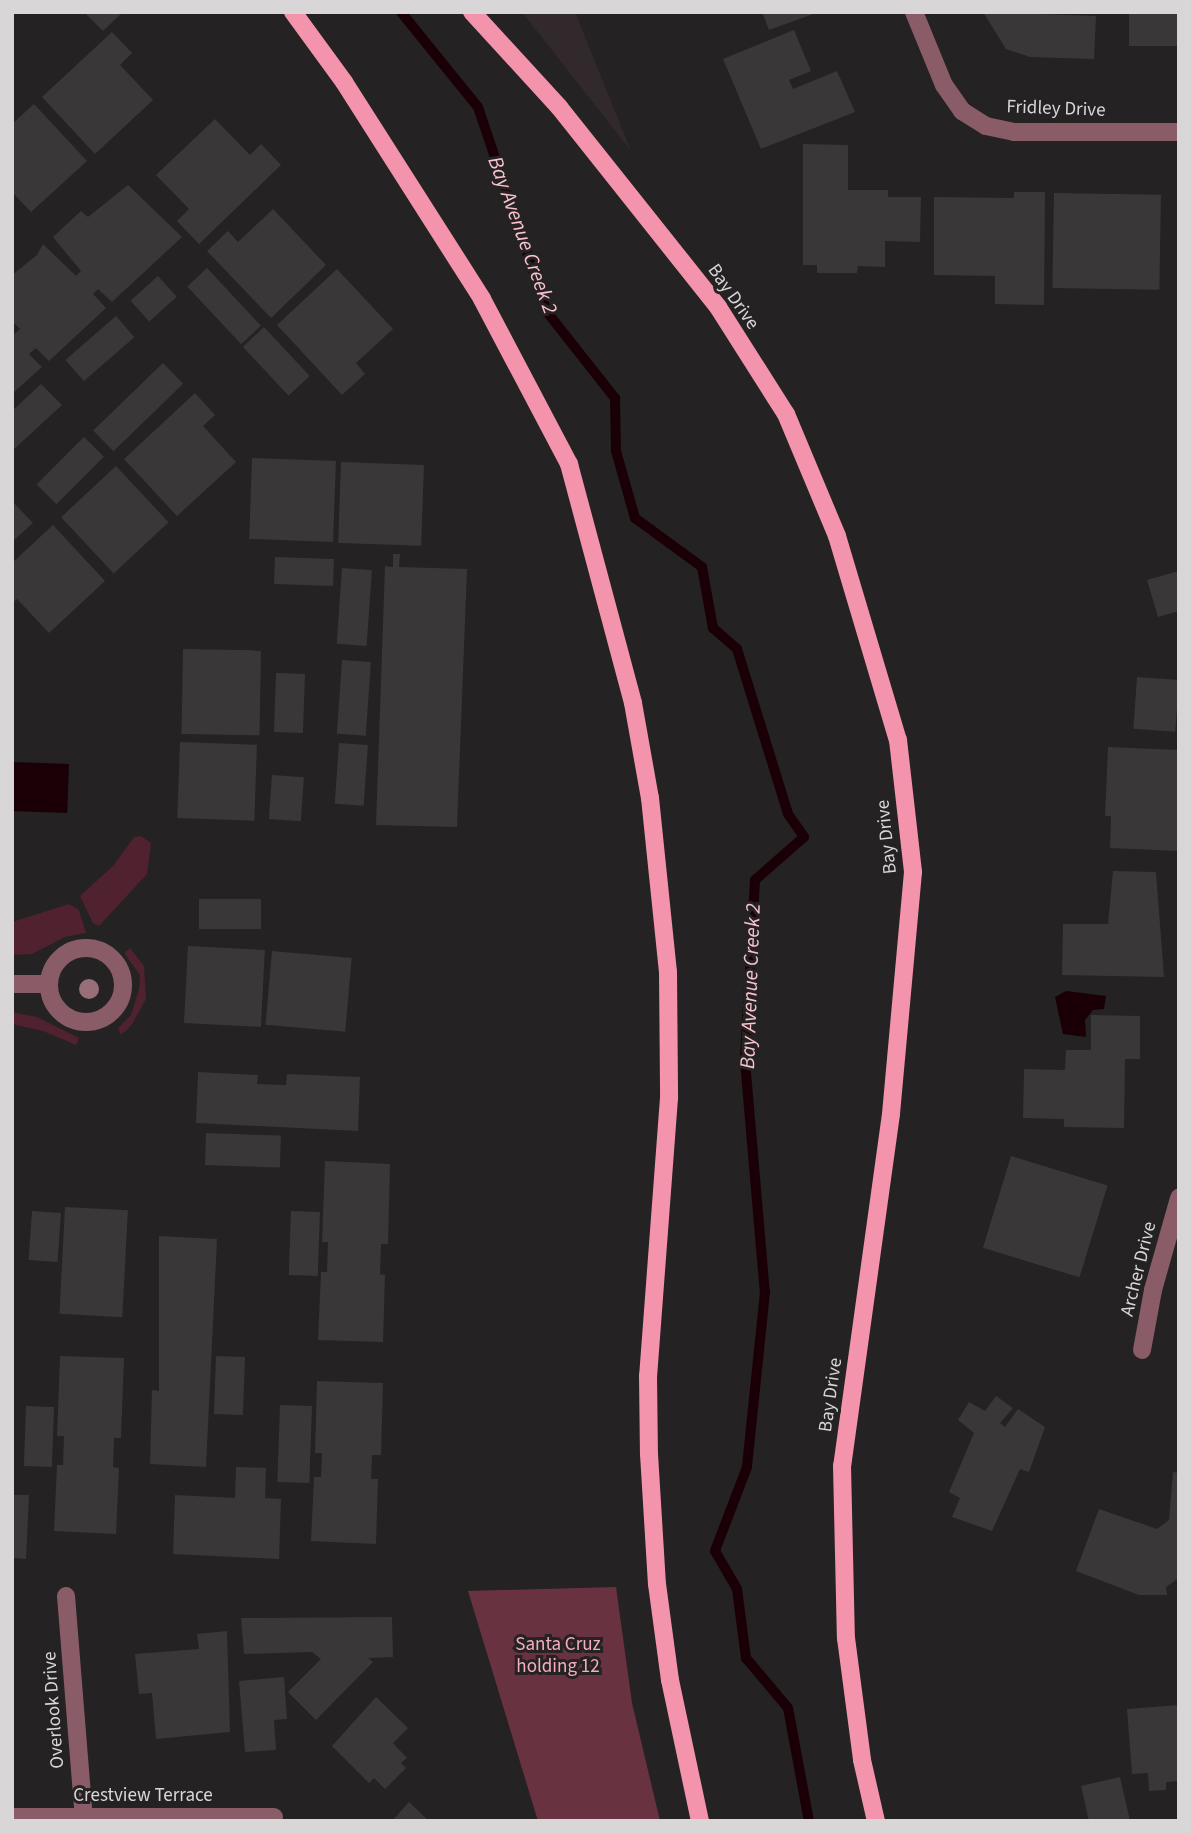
<!DOCTYPE html>
<style>
body{margin:0}
#map{position:relative;width:1191px;height:1833px;overflow:hidden;background:#242222;font-family:"Source Sans 3",sans-serif}
div>[style]{position:absolute}
.built>*{inset:0;background:#31292b}
.green>*{inset:0;background:#50212f}
.forest>*{inset:0;background:#693241}
.water>*{inset:0;background:#1a0006;transform-origin:0 0}
.stream>*{height:10px;margin:-5px;padding:0 5px;transform-origin:5px;border-radius:5px;background:#1a0006}
.building>*{inset:0;background:#3a3738;transform-origin:0 0}
.minor>*{height:18px;margin:-9px;padding:0 9px;transform-origin:9px;border-radius:9px;background:#8a5c67}
.minor>.ring{margin:-9px;padding:0;box-sizing:content-box;background:none;border:18px solid #8a5c67;border-radius:50%}
.major>*{height:18px;margin:-9px;padding:0 9px;transform-origin:9px;border-radius:9px;background:#f393ac}
.trees>*{width:20px;height:20px;margin:-10px;border-radius:50%;background:#986e78}
span{translate:-50% -50%;white-space:nowrap;text-align:center;line-height:1.15;-webkit-text-stroke:6px #242222;paint-order:stroke}
.street-label{font-size:19px;color:#d8d6d7}
.park-label{font-size:19px;color:#f6adbf}
.water-label{font-size:21px;color:#fcc4d1;font-style:italic}
.frame{position:absolute;inset:0;border:14px solid #d8d6d7;pointer-events:none}
</style>
<div id="map">
<div class="built">
<div style="clip-path:polygon(522px 12px,575px 12px,631px 151px)"></div>
</div>
<div class="green">
<div style="clip-path:polygon(141px 836px,151px 843px,147px 874px,99px 926px,93px 923px,80px 896px,113px 866px,134px 837px)"></div>
<div style="clip-path:polygon(69px 904px,79px 910px,86px 933px,65px 937px,32px 954px,12px 955px,12px 922px)"></div>
<div style="clip-path:polygon(130px 948px,144px 966px,146px 999px,131px 1026px,121px 1035px,118px 1028px,131px 1015px,139px 989px,140px 975px,124px 953px)"></div>
<div style="clip-path:polygon(12px 1012px,37px 1017px,79px 1038px,76px 1045px,43px 1031px,12px 1024px)"></div>
</div>
<div class="forest">
<div style="clip-path:polygon(616px 1587px,632px 1703px,660px 1821px,538px 1821px,468px 1591px)"></div>
</div>
<div class="water">
<div style="left:12px;top:762px;width:57px;height:49px;rotate:2deg"></div>
<div style="clip-path:polygon(1066px 991px,1106px 996px,1104px 1009px,1093px 1010px,1085px 1020px,1086px 1037px,1063px 1034px,1055px 997px)"></div>
</div>
<div class="stream">
<div style="left:401px;top:12px;width:122px;rotate:51deg"></div>
<div style="left:478px;top:107px;width:216px;rotate:71.4deg"></div>
<div style="left:547px;top:312px;width:110px;rotate:51.7deg"></div>
<div style="left:615px;top:398px;width:53px;rotate:88.9deg"></div>
<div style="left:616px;top:451px;width:70px;rotate:74.2deg"></div>
<div style="left:635px;top:518px;width:83px;rotate:36.2deg"></div>
<div style="left:702px;top:567px;width:62px;rotate:79.8deg"></div>
<div style="left:713px;top:628px;width:32px;rotate:41deg"></div>
<div style="left:737px;top:649px;width:173px;rotate:72.8deg"></div>
<div style="left:788px;top:814px;width:28px;rotate:55deg"></div>
<div style="left:804px;top:837px;width:65px;rotate:138.7deg"></div>
<div style="left:755px;top:880px;width:181px;rotate:93.2deg"></div>
<div style="left:745px;top:1061px;width:232px;rotate:85.1deg"></div>
<div style="left:765px;top:1292px;width:176px;rotate:95.9deg"></div>
<div style="left:747px;top:1467px;width:90px;rotate:110.9deg"></div>
<div style="left:715px;top:1551px;width:44px;rotate:59.9deg"></div>
<div style="left:737px;top:1589px;width:70px;rotate:82.6deg"></div>
<div style="left:746px;top:1658px;width:65px;rotate:50deg"></div>
<div style="left:788px;top:1708px;width:115px;rotate:79.5deg"></div>
</div>
<div class="building">
<div style="clip-path:polygon(84px 12px,123px 12px,103px 31px)"></div>
<div style="clip-path:polygon(762px 12px,816px 12px,816px 13px,769px 30px)"></div>
<div style="clip-path:polygon(983px 12px,1096px 16px,1094px 59px,1030px 57px,1006px 49px)"></div>
<div style="left:1129px;top:12px;width:50px;height:34px"></div>
<div style="clip-path:polygon(794px 30px,811px 71px,789px 80px,793px 89px,837px 71px,855px 112px,761px 149px,723px 59px)"></div>
<div style="clip-path:polygon(112px 32px,132px 53px,120px 65px,153px 100px,95px 154px,42px 97px)"></div>
<div style="clip-path:polygon(34px 104px,87px 161px,31px 212px,12px 192px,12px 124px)"></div>
<div style="clip-path:polygon(215px 119px,250px 155px,261px 144px,281px 165px,199px 244px,177px 221px,189px 209px,156px 175px)"></div>
<div style="clip-path:polygon(803px 144px,848px 145px,848px 190px,888px 190px,888px 197px,921px 197px,920px 242px,885px 241px,885px 267px,858px 266px,857px 273px,817px 273px,817px 265px,803px 265px)"></div>
<div style="clip-path:polygon(128px 185px,182px 237px,112px 302px,98px 289px,93px 294px,106px 308px,49px 361px,36px 348px,29px 354px,42px 367px,12px 394px,12px 336px,20px 329px,12px 321px,12px 275px,37px 255px,43px 244px,76px 276px,81px 271px,53px 237px,81px 211px,88px 217px)"></div>
<div style="clip-path:polygon(1014px 192px,1045px 192px,1044px 305px,995px 304px,995px 276px,934px 275px,934px 197px,1014px 198px)"></div>
<div style="left:1054px;top:193px;width:107px;height:95px;rotate:1deg"></div>
<div style="clip-path:polygon(273px 209px,326px 265px,271px 318px,207px 251px,228px 231px,238px 242px)"></div>
<div style="left:207px;top:268px;width:79px;height:27px;rotate:47deg"></div>
<div style="clip-path:polygon(337px 269px,393px 329px,356px 363px,365px 374px,342px 395px,277px 325px)"></div>
<div style="left:158px;top:276px;width:28px;height:37px;rotate:48deg"></div>
<div style="left:116px;top:316px;width:28px;height:67px;rotate:49deg"></div>
<div style="left:264px;top:327px;width:67px;height:29px;rotate:47deg"></div>
<div style="left:163px;top:363px;width:29px;height:97px;rotate:46deg"></div>
<div style="clip-path:polygon(41px 384px,62px 405px,12px 451px,12px 411px)"></div>
<div style="clip-path:polygon(195px 393px,215px 415px,203px 426px,236px 462px,177px 516px,124px 459px)"></div>
<div style="left:84px;top:437px;width:28px;height:67px;rotate:45deg"></div>
<div style="left:252px;top:458px;width:84px;height:81px;rotate:2deg"></div>
<div style="left:341px;top:462px;width:83px;height:81px;rotate:2deg"></div>
<div style="left:116px;top:466px;width:77px;height:75px;rotate:47deg"></div>
<div style="clip-path:polygon(12px 501px,33px 523px,12px 542px)"></div>
<div style="clip-path:polygon(53px 525px,105px 581px,49px 633px,17px 599px,12px 603px,12px 563px)"></div>
<div style="clip-path:polygon(393px 554px,400px 554px,399px 567px,467px 569px,457px 827px,376px 825px,385px 566px,393px 567px)"></div>
<div style="left:275px;top:557px;width:59px;height:27px;rotate:2deg"></div>
<div style="left:342px;top:568px;width:30px;height:76px;rotate:4deg"></div>
<div style="clip-path:polygon(1179px 571px,1179px 611px,1158px 617px,1147px 580px)"></div>
<div style="left:183px;top:649px;width:78px;height:85px;rotate:1deg"></div>
<div style="left:342px;top:660px;width:29px;height:74px;rotate:4deg"></div>
<div style="left:276px;top:673px;width:29px;height:59px;rotate:2deg"></div>
<div style="left:1137px;top:677px;width:42px;height:52px;rotate:4deg"></div>
<div style="left:180px;top:742px;width:77px;height:76px;rotate:2deg"></div>
<div style="left:339px;top:743px;width:29px;height:61px;rotate:4deg"></div>
<div style="clip-path:polygon(1108px 747px,1179px 750px,1179px 851px,1110px 848px,1111px 816px,1105px 816px)"></div>
<div style="left:272px;top:775px;width:32px;height:44px;rotate:4deg"></div>
<div style="clip-path:polygon(1113px 871px,1156px 872px,1164px 977px,1062px 975px,1063px 924px,1108px 924px)"></div>
<div style="left:199px;top:899px;width:62px;height:30px"></div>
<div style="left:188px;top:946px;width:77px;height:77px;rotate:3deg"></div>
<div style="left:272px;top:951px;width:80px;height:74px;rotate:5deg"></div>
<div style="clip-path:polygon(1091px 1015px,1140px 1016px,1140px 1059px,1125px 1059px,1124px 1128px,1064px 1127px,1064px 1119px,1023px 1118px,1024px 1069px,1065px 1070px,1066px 1050px,1091px 1050px)"></div>
<div style="clip-path:polygon(198px 1072px,258px 1075px,257px 1084px,286px 1085px,287px 1074px,360px 1077px,358px 1131px,196px 1123px)"></div>
<div style="left:206px;top:1133px;width:75px;height:32px;rotate:2deg"></div>
<div style="left:1011px;top:1156px;width:101px;height:96px;rotate:17deg"></div>
<div style="clip-path:polygon(325px 1161px,390px 1164px,388px 1244px,381px 1244px,380px 1274px,385px 1275px,383px 1342px,318px 1340px,321px 1272px,327px 1272px,328px 1242px,322px 1242px)"></div>
<div style="left:65px;top:1207px;width:63px;height:107px;rotate:3deg"></div>
<div style="left:32px;top:1211px;width:29px;height:49px;rotate:4deg"></div>
<div style="left:291px;top:1211px;width:29px;height:64px;rotate:2deg"></div>
<div style="clip-path:polygon(159px 1236px,217px 1239px,206px 1467px,150px 1464px,152px 1390px,159px 1391px)"></div>
<div style="clip-path:polygon(60px 1356px,124px 1358px,121px 1438px,114px 1438px,113px 1467px,119px 1468px,116px 1534px,54px 1531px,57px 1465px,63px 1465px,64px 1436px,57px 1436px)"></div>
<div style="left:216px;top:1356px;width:29px;height:58px;rotate:2deg"></div>
<div style="clip-path:polygon(317px 1381px,383px 1383px,381px 1455px,372px 1455px,371px 1479px,378px 1479px,376px 1544px,311px 1541px,314px 1477px,321px 1477px,322px 1453px,315px 1453px)"></div>
<div style="clip-path:polygon(996px 1396px,1013px 1408px,1000px 1423px,1005px 1427px,1018px 1409px,1045px 1427px,1029px 1472px,1020px 1469px,992px 1531px,952px 1517px,960px 1498px,949px 1492px,974px 1433px,958px 1420px,969px 1402px,985px 1411px)"></div>
<div style="left:280px;top:1405px;width:32px;height:77px;rotate:2deg"></div>
<div style="left:26px;top:1406px;width:28px;height:60px;rotate:2deg"></div>
<div style="clip-path:polygon(236px 1467px,266px 1468px,265px 1498px,281px 1499px,279px 1559px,173px 1554px,175px 1495px,235px 1498px)"></div>
<div style="clip-path:polygon(1173px 1472px,1179px 1473px,1179px 1578px,1166px 1587px,1167px 1595px,1139px 1595px,1076px 1571px,1099px 1509px,1157px 1529px,1169px 1520px)"></div>
<div style="clip-path:polygon(12px 1495px,29px 1495px,26px 1559px,12px 1558px)"></div>
<div style="clip-path:polygon(392px 1617px,393px 1657px,368px 1658px,373px 1662px,316px 1720px,288px 1692px,321px 1659px,312px 1652px,244px 1654px,241px 1618px)"></div>
<div style="clip-path:polygon(227px 1631px,230px 1732px,156px 1739px,152px 1693px,139px 1694px,135px 1654px,199px 1649px,197px 1634px)"></div>
<div style="clip-path:polygon(284px 1677px,287px 1719px,274px 1720px,276px 1750px,245px 1752px,239px 1681px)"></div>
<div style="clip-path:polygon(376px 1697px,408px 1728px,393px 1743px,407px 1758px,401px 1763px,406px 1768px,385px 1789px,374px 1778px,369px 1783px,332px 1746px)"></div>
<div style="clip-path:polygon(1179px 1705px,1179px 1781px,1166px 1782px,1166px 1790px,1149px 1791px,1148px 1773px,1132px 1774px,1127px 1709px)"></div>
<div style="clip-path:polygon(1120px 1777px,1130px 1821px,1089px 1821px,1081px 1786px)"></div>
<div style="clip-path:polygon(409px 1802px,429px 1821px,392px 1821px)"></div>
</div>
<div class="minor">
<div style="left:914px;top:12px;width:79px;rotate:67.7deg"></div>
<div style="left:944px;top:85px;width:32px;rotate:55deg"></div>
<div style="left:962px;top:111px;width:28px;rotate:32deg"></div>
<div style="left:986px;top:126px;width:29px;rotate:12deg"></div>
<div style="left:1014px;top:132px;width:165px"></div>
<div class="ring" style="left:49px;top:948px;width:56px;height:56px"></div>
<div style="left:12px;top:984px;width:36px"></div>
<div style="left:1142px;top:1350px;width:61px;rotate:-79.6deg"></div>
<div style="left:1153px;top:1290px;width:96px;rotate:-74.2deg"></div>
<div style="left:66px;top:1596px;width:226px;rotate:85.4deg"></div>
<div style="left:12px;top:1817px;width:262px"></div>
</div>
<div class="major">
<div style="left:293px;top:12px;width:87px;rotate:53.9deg"></div>
<div style="left:344px;top:82px;width:257px;rotate:57.5deg"></div>
<div style="left:482px;top:299px;width:187px;rotate:62.2deg"></div>
<div style="left:569px;top:464px;width:247px;rotate:75deg"></div>
<div style="left:633px;top:703px;width:97px;rotate:79.9deg"></div>
<div style="left:650px;top:798px;width:175px;rotate:84.1deg"></div>
<div style="left:668px;top:972px;width:126px;rotate:89.5deg"></div>
<div style="left:669px;top:1098px;width:279px;rotate:94.3deg"></div>
<div style="left:648px;top:1376px;width:78px;rotate:89.3deg"></div>
<div style="left:649px;top:1454px;width:130px;rotate:86.5deg"></div>
<div style="left:657px;top:1584px;width:97px;rotate:82.3deg"></div>
<div style="left:670px;top:1680px;width:144px;rotate:78deg"></div>
<div style="left:472px;top:12px;width:129px;rotate:47.5deg"></div>
<div style="left:559px;top:107px;width:256px;rotate:51.5deg"></div>
<div style="left:718px;top:307px;width:127px;rotate:57.6deg"></div>
<div style="left:786px;top:414px;width:132px;rotate:67.3deg"></div>
<div style="left:837px;top:536px;width:213px;rotate:73.4deg"></div>
<div style="left:898px;top:740px;width:133px;rotate:83.5deg"></div>
<div style="left:913px;top:872px;width:243px;rotate:95.2deg"></div>
<div style="left:891px;top:1114px;width:355px;rotate:97.9deg"></div>
<div style="left:842px;top:1466px;width:172px;rotate:88.7deg"></div>
<div style="left:846px;top:1638px;width:123px;rotate:82.5deg"></div>
<div style="left:862px;top:1760px;width:63px;rotate:77.1deg"></div>
</div>
<div class="trees">
<div style="left:89px;top:989px"></div>
</div>
<div class="street-label">
<span style="left:1056px;top:109px;rotate:2deg">Fridley Drive</span>
<span style="left:733px;top:297px;rotate:55deg">Bay Drive</span>
<span style="left:887px;top:837px;rotate:-96deg">Bay Drive</span>
<span style="left:1139px;top:1269px;rotate:-76deg">Archer Drive</span>
<span style="left:831px;top:1395px;rotate:-82deg">Bay Drive</span>
<span style="left:54px;top:1710px;rotate:-94deg">Overlook Drive</span>
<span style="left:143px;top:1796px">Crestview Terrace</span>
</div>
<div class="park-label">
<span style="left:558px;top:1656px">Santa Cruz<br>holding 12</span>
</div>
<div class="water-label">
<span style="left:523px;top:235px;rotate:70deg">Bay Avenue Creek 2</span>
<span style="left:750px;top:986px;rotate:-88deg">Bay Avenue Creek 2</span>
</div>
<div class="frame"></div>
</div>
